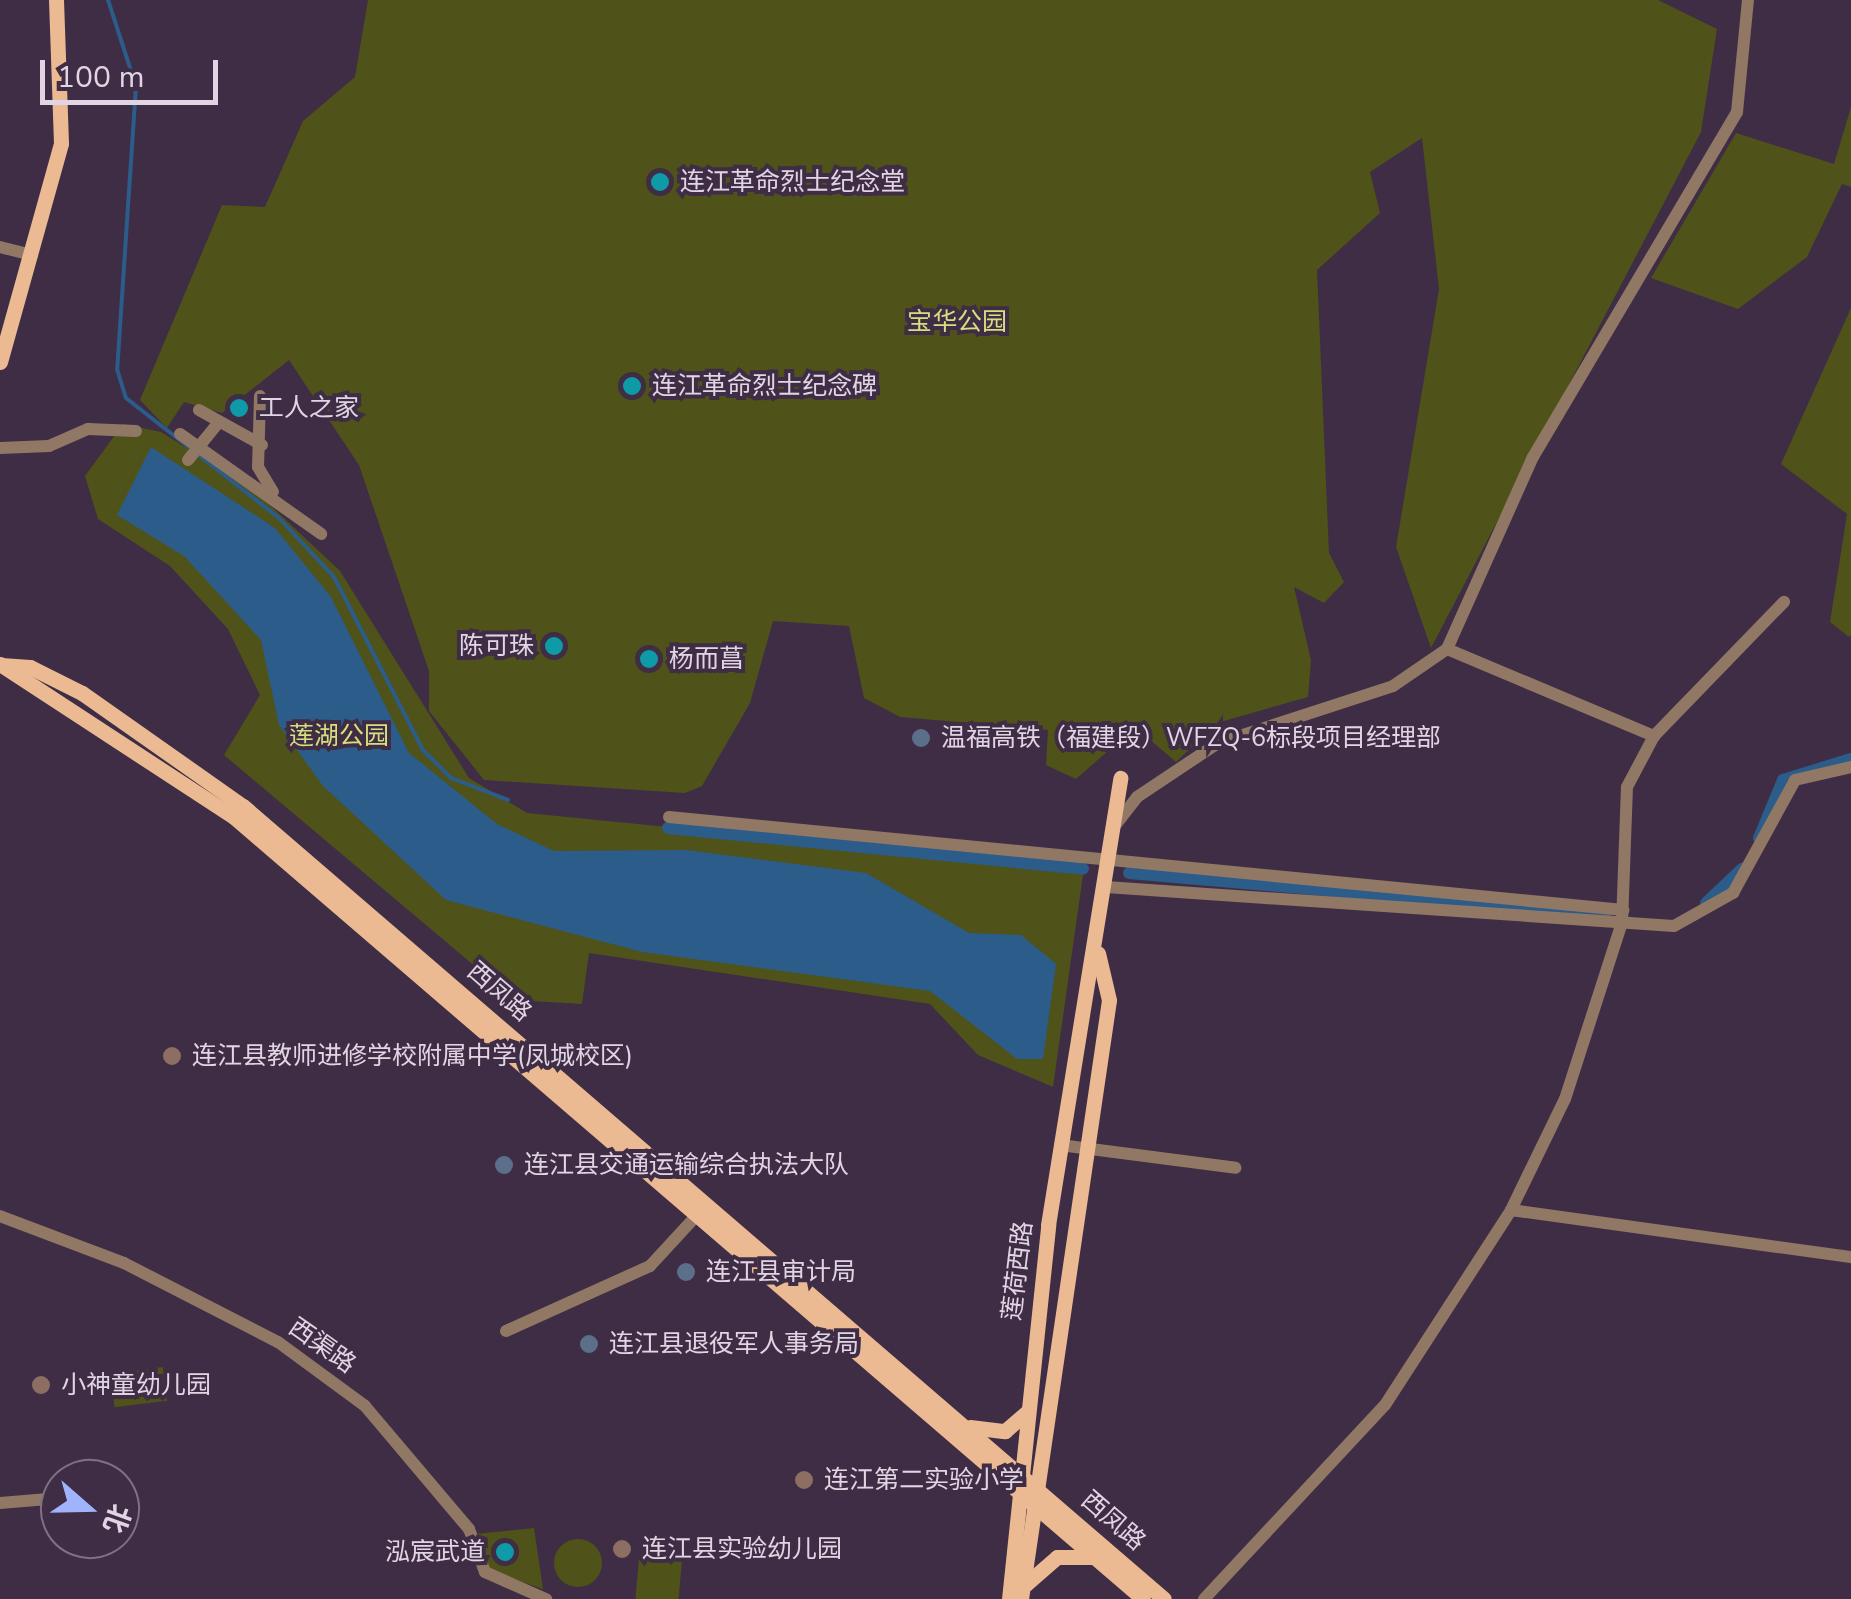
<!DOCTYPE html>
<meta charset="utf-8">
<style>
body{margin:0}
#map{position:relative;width:1851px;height:1599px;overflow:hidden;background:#3f2d45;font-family:"Nunito Sans","Noto Sans SC",sans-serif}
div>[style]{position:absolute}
.green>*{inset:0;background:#4f5219;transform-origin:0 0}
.round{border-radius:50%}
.water>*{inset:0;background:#2c5c8a}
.stream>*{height:4px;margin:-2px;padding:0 2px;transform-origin:2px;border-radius:2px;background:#2c5c8a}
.canal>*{height:12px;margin:-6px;padding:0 6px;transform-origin:6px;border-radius:6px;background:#2c5c8a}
.minor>*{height:12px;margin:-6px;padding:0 6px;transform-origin:6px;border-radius:6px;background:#907865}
.major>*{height:15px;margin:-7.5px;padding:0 7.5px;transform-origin:7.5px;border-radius:7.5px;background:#ebba92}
.dots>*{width:28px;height:28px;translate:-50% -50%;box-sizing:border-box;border:5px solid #3f2d45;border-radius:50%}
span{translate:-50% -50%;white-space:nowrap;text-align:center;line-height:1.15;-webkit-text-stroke:8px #3f2d45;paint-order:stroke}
.poi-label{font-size:25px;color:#e1d5e4}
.left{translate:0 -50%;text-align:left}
.right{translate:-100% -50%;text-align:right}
.park-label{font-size:25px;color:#d7de7d}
.street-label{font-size:25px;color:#e1d5e4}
.north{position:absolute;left:40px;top:1459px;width:100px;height:100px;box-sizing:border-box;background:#3f2d45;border:2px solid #807085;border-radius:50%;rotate:110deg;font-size:28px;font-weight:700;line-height:40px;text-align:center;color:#e1d5e4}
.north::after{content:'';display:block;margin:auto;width:35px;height:45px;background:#a1b3fd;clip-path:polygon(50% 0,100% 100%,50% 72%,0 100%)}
.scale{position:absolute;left:40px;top:60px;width:178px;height:45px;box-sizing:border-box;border:5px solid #e1d5e4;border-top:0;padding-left:12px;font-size:30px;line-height:35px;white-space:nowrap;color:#e1d5e4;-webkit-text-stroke:8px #3f2d45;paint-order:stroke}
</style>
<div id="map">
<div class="green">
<div style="clip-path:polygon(368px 0,1658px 0,1717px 29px,1701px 132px,1431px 648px,1396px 547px,1439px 289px,1422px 138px,1370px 172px,1380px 213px,1317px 270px,1329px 553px,1344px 582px,1324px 603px,1294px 587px,1311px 660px,1308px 697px,1217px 723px,1176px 762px,1149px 739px,1125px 736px,1076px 779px,1046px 765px,1048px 730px,900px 717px,864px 698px,849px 626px,773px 621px,750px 703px,702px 786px,685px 793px,484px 780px,429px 711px,429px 671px,359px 465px,289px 360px,222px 413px,184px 402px,167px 428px,140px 400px,222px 205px,265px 207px,303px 121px,355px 77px)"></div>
<div style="clip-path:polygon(1851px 107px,1851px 187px,1842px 184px,1807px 257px,1738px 309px,1651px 278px,1736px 133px,1834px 164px)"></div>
<div style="clip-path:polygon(1851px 308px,1851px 635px,1849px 637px,1830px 622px,1847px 514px,1781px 464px)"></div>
<div style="clip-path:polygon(123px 424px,161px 432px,254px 490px,340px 571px,469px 778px,527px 813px,1084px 868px,1053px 1087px,978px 1055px,930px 1004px,589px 953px,582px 1004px,515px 1000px,224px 755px,260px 695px,228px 629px,170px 566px,98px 519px,85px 476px)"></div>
<div style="left:163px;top:1367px;width:34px;height:53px;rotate:83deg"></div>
<div style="clip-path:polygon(534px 1528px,543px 1589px,487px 1570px,475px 1534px)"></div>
<div class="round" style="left:554px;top:1539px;width:48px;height:48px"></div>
<div style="left:639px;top:1558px;width:43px;height:41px;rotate:5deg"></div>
</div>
<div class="water">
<div style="clip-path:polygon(151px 447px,275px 528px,331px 597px,409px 753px,497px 824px,554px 851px,686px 850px,866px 873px,969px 933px,1021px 935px,1056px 964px,1043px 1059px,1017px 1059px,930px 991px,642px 952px,446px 900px,323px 786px,279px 725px,261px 640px,184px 556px,117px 515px)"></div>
</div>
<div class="stream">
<div style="left:108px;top:0;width:90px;rotate:72deg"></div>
<div style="left:136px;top:86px;width:284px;rotate:93.8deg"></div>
<div style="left:117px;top:369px;width:30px;rotate:73deg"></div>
<div style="left:126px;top:398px;width:193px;rotate:38.1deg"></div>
<div style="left:278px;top:517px;width:82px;rotate:47deg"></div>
<div style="left:334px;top:577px;width:195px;rotate:62.8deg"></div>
<div style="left:423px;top:750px;width:40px;rotate:45deg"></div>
<div style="left:451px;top:778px;width:61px;rotate:21.1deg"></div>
</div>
<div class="canal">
<div style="left:668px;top:828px;width:417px;rotate:5.6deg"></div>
<div style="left:1759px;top:838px;width:63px;rotate:-67.5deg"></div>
<div style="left:1783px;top:780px;width:71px;rotate:-17.2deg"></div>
<div style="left:1129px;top:873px;width:478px;rotate:5deg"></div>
<div style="left:1706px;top:903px;width:50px;rotate:-43.4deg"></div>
</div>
<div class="minor">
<div style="left:0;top:247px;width:33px;rotate:14deg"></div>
<div style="left:260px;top:396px;width:71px;rotate:91.6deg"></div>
<div style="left:258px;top:467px;width:29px;rotate:59deg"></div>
<div style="left:199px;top:410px;width:72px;rotate:29.1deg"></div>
<div style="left:180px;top:434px;width:173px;rotate:35.3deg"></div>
<div style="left:0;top:448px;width:49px;rotate:-2.3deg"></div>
<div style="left:49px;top:446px;width:43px;rotate:-23.6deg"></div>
<div style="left:88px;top:429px;width:48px;rotate:2.4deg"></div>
<div style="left:188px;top:460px;width:49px;rotate:-50.8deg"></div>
<div style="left:1447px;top:649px;width:225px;rotate:22.8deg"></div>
<div style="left:1654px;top:736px;width:187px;rotate:-45.9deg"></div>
<div style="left:669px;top:817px;width:959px;rotate:5.57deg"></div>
<div style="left:1113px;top:828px;width:39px;rotate:-52deg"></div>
<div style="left:1137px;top:797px;width:97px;rotate:-33.7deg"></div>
<div style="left:1218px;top:743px;width:184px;rotate:-18deg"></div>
<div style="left:1393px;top:686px;width:65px;rotate:-34.4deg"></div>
<div style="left:1447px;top:649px;width:210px;rotate:-65.9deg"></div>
<div style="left:1533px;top:457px;width:401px;rotate:-59.4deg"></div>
<div style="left:1737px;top:112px;width:113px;rotate:-84.4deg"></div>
<div style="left:1106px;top:887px;width:569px;rotate:3.93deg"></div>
<div style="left:1674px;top:926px;width:68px;rotate:-29.2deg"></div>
<div style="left:1733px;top:893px;width:129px;rotate:-61.2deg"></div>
<div style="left:1795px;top:780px;width:57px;rotate:-13.1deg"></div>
<div style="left:1060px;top:1145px;width:177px;rotate:7.4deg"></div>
<div style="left:1511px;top:1210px;width:343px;rotate:7.9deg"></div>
<div style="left:0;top:1216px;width:133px;rotate:20.8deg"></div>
<div style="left:124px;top:1263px;width:173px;rotate:27.2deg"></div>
<div style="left:278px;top:1342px;width:108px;rotate:36.3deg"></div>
<div style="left:365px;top:1406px;width:161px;rotate:49.8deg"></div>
<div style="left:469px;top:1529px;width:46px;rotate:69.6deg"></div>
<div style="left:485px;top:1572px;width:67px;rotate:23.9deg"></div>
<div style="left:506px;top:1331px;width:158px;rotate:-24.3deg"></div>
<div style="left:650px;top:1266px;width:69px;rotate:-47.3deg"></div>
<div style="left:0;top:1503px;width:60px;rotate:-4.8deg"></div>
<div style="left:1204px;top:1599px;width:265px;rotate:-47deg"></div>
<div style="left:1385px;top:1405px;width:232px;rotate:-57.1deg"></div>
<div style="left:1511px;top:1210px;width:123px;rotate:-64.1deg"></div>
<div style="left:1565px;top:1099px;width:185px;rotate:-72.1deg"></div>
<div style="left:1622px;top:923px;width:136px;rotate:-87.9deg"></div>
<div style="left:1627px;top:787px;width:58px;rotate:-62.1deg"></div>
</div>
<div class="major">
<div style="left:0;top:362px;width:227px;rotate:-74.4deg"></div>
<div style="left:61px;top:143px;width:143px;rotate:-92deg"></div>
<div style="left:0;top:664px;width:280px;rotate:33.2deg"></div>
<div style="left:234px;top:817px;width:1199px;rotate:40.7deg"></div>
<div style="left:1px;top:665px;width:29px;rotate:4deg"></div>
<div style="left:30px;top:667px;width:58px;rotate:26.6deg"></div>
<div style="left:82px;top:693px;width:197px;rotate:35.1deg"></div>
<div style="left:243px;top:806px;width:1215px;rotate:40.73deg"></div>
<div style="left:970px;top:1427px;width:35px;rotate:7deg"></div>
<div style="left:1005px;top:1431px;width:30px;rotate:-41deg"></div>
<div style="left:1026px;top:1584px;width:41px;rotate:-41.1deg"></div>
<div style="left:1057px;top:1557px;width:34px"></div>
<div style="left:1009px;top:1599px;width:376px;rotate:-84deg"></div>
<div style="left:1048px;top:1225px;width:453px;rotate:-80.8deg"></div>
<div style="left:1021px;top:1599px;width:605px;rotate:-81.64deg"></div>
<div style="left:1109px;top:1000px;width:48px;rotate:-103.2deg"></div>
</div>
<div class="dots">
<div style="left:660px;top:182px;background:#0f9aa8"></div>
<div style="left:632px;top:386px;background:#0f9aa8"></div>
<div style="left:239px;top:408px;background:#0f9aa8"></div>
<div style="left:554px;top:646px;background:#0f9aa8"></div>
<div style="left:649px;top:659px;background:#0f9aa8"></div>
<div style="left:921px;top:738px;background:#5c6f8a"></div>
<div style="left:172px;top:1056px;background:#8d6e63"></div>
<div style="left:504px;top:1165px;background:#5c6f8a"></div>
<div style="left:686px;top:1272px;background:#5c6f8a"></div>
<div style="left:589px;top:1344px;background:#5c6f8a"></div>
<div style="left:41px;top:1385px;background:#8d6e63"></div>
<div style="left:804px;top:1480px;background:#8d6e63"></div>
<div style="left:622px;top:1549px;background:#8d6e63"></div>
<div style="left:505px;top:1552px;background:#0f9aa8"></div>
</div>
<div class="poi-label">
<span class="left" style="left:680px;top:182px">连江革命烈士纪念堂</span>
<span class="left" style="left:652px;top:386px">连江革命烈士纪念碑</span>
<span class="left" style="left:259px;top:408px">工人之家</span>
<span class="right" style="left:534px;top:646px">陈可珠</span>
<span class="left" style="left:669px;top:659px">杨而菖</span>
<span class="left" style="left:941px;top:738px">温福高铁（福建段）WFZQ-6标段项目经理部</span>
<span class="left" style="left:192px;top:1056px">连江县教师进修学校附属中学(凤城校区)</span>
<span class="left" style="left:524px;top:1165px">连江县交通运输综合执法大队</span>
<span class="left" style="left:706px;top:1272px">连江县审计局</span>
<span class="left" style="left:609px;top:1344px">连江县退役军人事务局</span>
<span class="left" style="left:61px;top:1385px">小神童幼儿园</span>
<span class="left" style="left:824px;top:1480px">连江第二实验小学</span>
<span class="left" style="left:642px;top:1549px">连江县实验幼儿园</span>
<span class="right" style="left:485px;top:1552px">泓宸武道</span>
</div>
<div class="park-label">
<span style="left:957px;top:322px">宝华公园</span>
<span style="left:339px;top:736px">莲湖公园</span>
</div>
<div class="street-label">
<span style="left:499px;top:992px;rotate:41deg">西凤路</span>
<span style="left:1018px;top:1271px;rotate:-83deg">莲荷西路</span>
<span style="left:322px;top:1346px;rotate:35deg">西渠路</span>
<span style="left:1113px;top:1521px;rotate:41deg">西凤路</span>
</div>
<div class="north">北</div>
<div class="scale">100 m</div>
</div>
